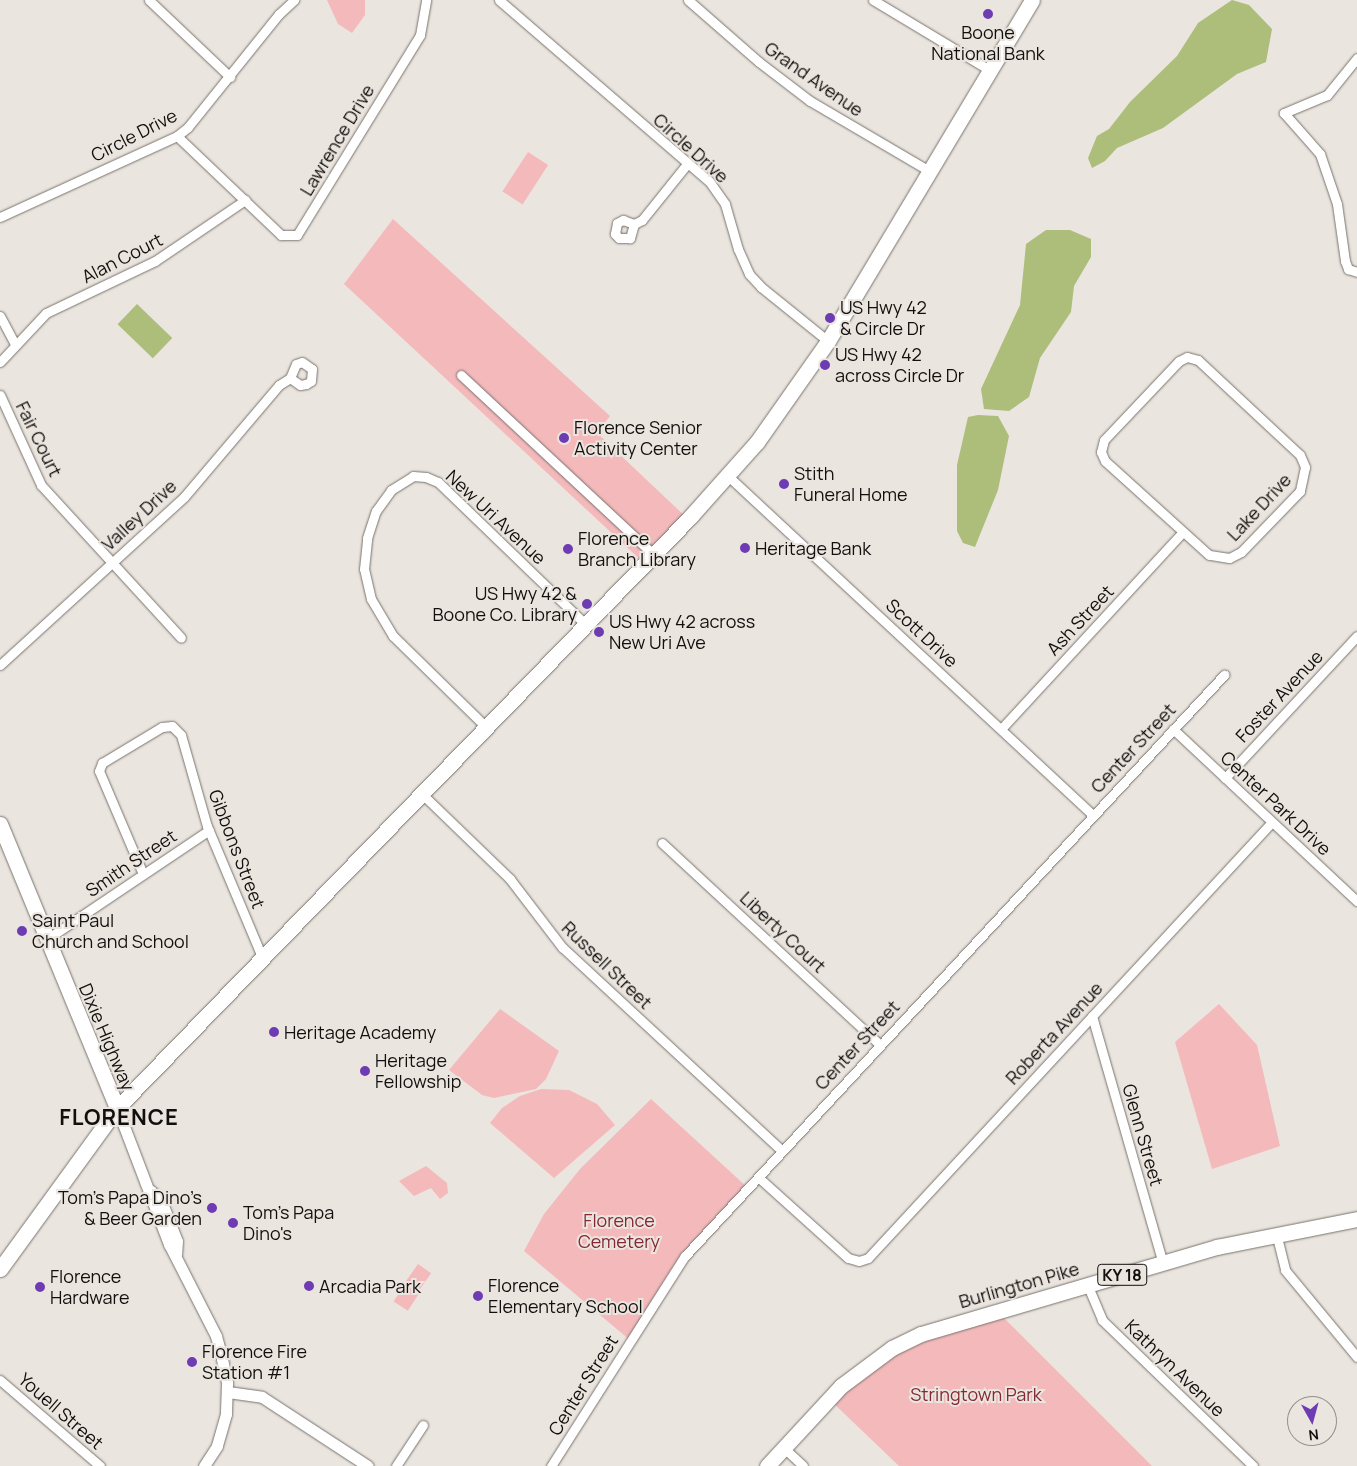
<!DOCTYPE html>
<meta charset="utf-8">
<style>
body{margin:0}
#map{position:relative;width:1357px;height:1466px;overflow:hidden;background:#ebe5df;font-family:Manrope,sans-serif}
div>[style]{position:absolute}
.green>*{inset:0;background:#f4b9bb;transform-origin:0 0}
.water>*{inset:0;background:#acbe7a;transform-origin:0 0}
.roads{filter:drop-shadow(0 0 1px #78736d) drop-shadow(0 0 1px #78736d)}
.minor>*{height:9px;margin:-4.5px;padding:0 4.5px;transform-origin:4.5px;border-radius:4.5px;background:#fff}
.tertiary>*{height:11px;margin:-5.5px;padding:0 5.5px;transform-origin:5.5px;border-radius:5.5px;background:#fff}
.primary>*{height:15px;margin:-7.5px;padding:0 7.5px;transform-origin:7.5px;border-radius:7.5px;background:#fff}
.dots>*{width:14px;height:14px;translate:-50% -50%;box-sizing:border-box;border:2px solid #ebe5df;border-radius:50%}
span{translate:-50% -50%;white-space:nowrap;text-align:center;line-height:1.15;-webkit-text-stroke:4px #ebe5df;paint-order:stroke}
.shield-label span{padding:1px 4px;background:#ebe5df;border:1px solid;border-radius:4px;-webkit-text-stroke-width:0}
.shield-label{font-size:16px;color:#12100e;font-weight:700}
.poi-label{font-size:18px;color:#12100e}
.left{translate:0 -50%;text-align:left}
.right{translate:-100% -50%;text-align:right}
.street-label{font-size:18px;color:#12100e}
.park-label{font-size:18px;color:#842935}
.district-label{font-size:22px;color:#12100e;font-weight:700;letter-spacing:1px}
.north{position:absolute;left:1287px;top:1396px;width:50px;height:50px;box-sizing:border-box;background:#ebe5df;border:1px solid #94908b;border-radius:50%;rotate:173deg;font-size:14px;font-weight:700;line-height:20px;text-align:center;color:#12100e}
.north::after{content:'';display:block;margin:auto;width:18px;height:22px;background:#6d3bb2;clip-path:polygon(50% 0,100% 100%,50% 72%,0 100%)}
</style>
<div id="map">
<div class="green">
<div style="clip-path:polygon(327px 0,365px 0,365px 15px,352px 33px,338px 24px)"></div>
<div style="left:528px;top:152px;width:24px;height:47px;rotate:33deg"></div>
<div style="clip-path:polygon(393px 219px,610px 416px,597px 433px,688px 519px,645px 564px,344px 284px)"></div>
<div style="clip-path:polygon(1219px 1004px,1257px 1045px,1280px 1146px,1212px 1169px,1175px 1042px)"></div>
<div style="clip-path:polygon(500px 1009px,559px 1051px,546px 1079px,536px 1089px,494px 1098px,482px 1095px,449px 1070px)"></div>
<div style="clip-path:polygon(541px 1089px,569px 1090px,597px 1104px,615px 1125px,554px 1178px,490px 1123px,502px 1108px,520px 1096px)"></div>
<div style="clip-path:polygon(651px 1099px,748px 1188px,685px 1256px,631px 1341px,524px 1251px,544px 1214px,580px 1169px)"></div>
<div style="clip-path:polygon(426px 1166px,447px 1183px,448px 1193px,440px 1199px,431px 1188px,414px 1196px,399px 1181px)"></div>
<div style="left:418px;top:1264px;width:16px;height:22px;rotate:35deg"></div>
<div style="left:405px;top:1284px;width:17px;height:21px;rotate:33deg"></div>
<div style="clip-path:polygon(997px 1311px,1152px 1466px,899px 1466px,829px 1399px,892px 1348px)"></div>
</div>
<div class="water">
<div style="clip-path:polygon(1232px 0,1249px 5px,1272px 29px,1266px 62px,1237px 74px,1163px 128px,1117px 148px,1105px 161px,1092px 168px,1088px 158px,1097px 136px,1109px 129px,1130px 102px,1177px 56px,1198px 23px)"></div>
<div style="clip-path:polygon(1046px 230px,1070px 230px,1091px 239px,1091px 257px,1074px 286px,1071px 312px,1040px 358px,1029px 397px,1009px 411px,984px 409px,981px 389px,1020px 305px,1026px 244px)"></div>
<div style="left:137px;top:304px;width:49px;height:28px;rotate:44deg"></div>
<div style="clip-path:polygon(978px 415px,998px 416px,1009px 436px,998px 490px,975px 547px,963px 543px,957px 531px,957px 465px,968px 417px)"></div>
</div>
<div class="roads">
<div class="minor">
<div style="left:149px;top:0;width:112px;rotate:43.5deg"></div>
<div style="left:499px;top:0;width:277px;rotate:40.8deg"></div>
<div style="left:709px;top:181px;width:28px;rotate:55deg"></div>
<div style="left:725px;top:204px;width:47px;rotate:73.9deg"></div>
<div style="left:738px;top:249px;width:27px;rotate:66deg"></div>
<div style="left:749px;top:274px;width:18px;rotate:47deg"></div>
<div style="left:761px;top:287px;width:86px;rotate:38.9deg"></div>
<div style="left:688px;top:0;width:94px;rotate:41.1deg"></div>
<div style="left:759px;top:62px;width:64px;rotate:37.4deg"></div>
<div style="left:810px;top:101px;width:140px;rotate:30.4deg"></div>
<div style="left:873px;top:0;width:138px;rotate:31deg"></div>
<div style="left:1357px;top:58px;width:48px;rotate:129deg"></div>
<div style="left:1327px;top:95px;width:47px;rotate:157.3deg"></div>
<div style="left:1284px;top:113px;width:55px;rotate:48.7deg"></div>
<div style="left:1320px;top:154px;width:53px;rotate:71.2deg"></div>
<div style="left:1337px;top:204px;width:58px;rotate:82deg"></div>
<div style="left:1345px;top:261px;width:9px;rotate:69deg"></div>
<div style="left:1348px;top:269px;width:9px;rotate:18deg"></div>
<div style="left:177px;top:136px;width:144px;rotate:43.6deg"></div>
<div style="left:281px;top:235px;width:16px"></div>
<div style="left:297px;top:235px;width:235px;rotate:-58.4deg"></div>
<div style="left:420px;top:35px;width:36px;rotate:-80deg"></div>
<div style="left:0;top:217px;width:195px;rotate:-24.6deg"></div>
<div style="left:177px;top:136px;width:14px;rotate:-39deg"></div>
<div style="left:188px;top:127px;width:145px;rotate:-51.2deg"></div>
<div style="left:279px;top:14px;width:21px;rotate:-43deg"></div>
<div style="left:634px;top:224px;width:15px;rotate:106deg"></div>
<div style="left:630px;top:238px;width:11px;rotate:180deg"></div>
<div style="left:619px;top:238px;width:6px;rotate:-135deg"></div>
<div style="left:615px;top:234px;width:11px;rotate:-80deg"></div>
<div style="left:617px;top:223px;width:7px;rotate:-27deg"></div>
<div style="left:623px;top:220px;width:12px;rotate:20deg"></div>
<div style="left:634px;top:224px;width:9px;rotate:-27deg"></div>
<div style="left:642px;top:220px;width:72px;rotate:-51.2deg"></div>
<div style="left:0;top:316px;width:32px;rotate:62deg"></div>
<div style="left:1187px;top:357px;width:11px;rotate:15deg"></div>
<div style="left:1198px;top:360px;width:139px;rotate:43deg"></div>
<div style="left:1300px;top:455px;width:13px;rotate:67deg"></div>
<div style="left:1305px;top:467px;width:25px;rotate:102deg"></div>
<div style="left:1300px;top:491px;width:85px;rotate:134deg"></div>
<div style="left:1241px;top:552px;width:13px;rotate:153deg"></div>
<div style="left:1229px;top:558px;width:20px;rotate:-171deg"></div>
<div style="left:1209px;top:555px;width:140px;rotate:-137.9deg"></div>
<div style="left:1105px;top:461px;width:10px;rotate:-114deg"></div>
<div style="left:1101px;top:452px;width:12px;rotate:-76deg"></div>
<div style="left:1104px;top:440px;width:109px;rotate:-46.5deg"></div>
<div style="left:1179px;top:361px;width:9px;rotate:-27deg"></div>
<div style="left:0;top:362px;width:67px;rotate:-46.8deg"></div>
<div style="left:46px;top:313px;width:121px;rotate:-25.5deg"></div>
<div style="left:155px;top:261px;width:109px;rotate:-34.1deg"></div>
<div style="left:461px;top:375px;width:264px;rotate:43deg"></div>
<div style="left:0;top:395px;width:99px;rotate:65.5deg"></div>
<div style="left:41px;top:485px;width:207px;rotate:47.5deg"></div>
<div style="left:728px;top:476px;width:498px;rotate:42.9deg"></div>
<div style="left:0;top:665px;width:249px;rotate:-42.4deg"></div>
<div style="left:184px;top:497px;width:147px;rotate:-49.7deg"></div>
<div style="left:279px;top:385px;width:13px;rotate:-32deg"></div>
<div style="left:290px;top:378px;width:15px;rotate:-67deg"></div>
<div style="left:296px;top:364px;width:6px;rotate:-18deg"></div>
<div style="left:302px;top:362px;width:12px;rotate:35deg"></div>
<div style="left:312px;top:369px;width:12px;rotate:95deg"></div>
<div style="left:311px;top:381px;width:6px;rotate:149deg"></div>
<div style="left:306px;top:384px;width:6px;rotate:171deg"></div>
<div style="left:300px;top:385px;width:12px;rotate:-145deg"></div>
<div style="left:486px;top:727px;width:130px;rotate:-135.6deg"></div>
<div style="left:393px;top:636px;width:43px;rotate:-120.7deg"></div>
<div style="left:371px;top:599px;width:31px;rotate:-103deg"></div>
<div style="left:364px;top:569px;width:31px;rotate:-84deg"></div>
<div style="left:367px;top:538px;width:28px;rotate:-72deg"></div>
<div style="left:376px;top:511px;width:26px;rotate:-54deg"></div>
<div style="left:391px;top:490px;width:26px;rotate:-32deg"></div>
<div style="left:413px;top:476px;width:13px;rotate:4deg"></div>
<div style="left:426px;top:477px;width:13px;rotate:23deg"></div>
<div style="left:438px;top:482px;width:206px;rotate:44deg"></div>
<div style="left:1001px;top:729px;width:268px;rotate:-47.3deg"></div>
<div style="left:1173px;top:729px;width:252px;rotate:43.1deg"></div>
<div style="left:1225px;top:778px;width:194px;rotate:-47.1deg"></div>
<div style="left:421px;top:793px;width:124px;rotate:44deg"></div>
<div style="left:510px;top:879px;width:86px;rotate:52.6deg"></div>
<div style="left:562px;top:947px;width:300px;rotate:42.8deg"></div>
<div style="left:662px;top:843px;width:297px;rotate:42.8deg"></div>
<div style="left:143px;top:874px;width:112px;rotate:-113.1deg"></div>
<div style="left:99px;top:771px;width:9px;rotate:-69deg"></div>
<div style="left:102px;top:763px;width:70px;rotate:-31deg"></div>
<div style="left:162px;top:727px;width:10px;rotate:-6deg"></div>
<div style="left:172px;top:726px;width:13px;rotate:45deg"></div>
<div style="left:181px;top:735px;width:95px;rotate:74.1deg"></div>
<div style="left:207px;top:826px;width:142px;rotate:67.2deg"></div>
<div style="left:47px;top:939px;width:195px;rotate:-33.9deg"></div>
<div style="left:1092px;top:1016px;width:257px;rotate:74deg"></div>
<div style="left:758px;top:1177px;width:121px;rotate:42deg"></div>
<div style="left:848px;top:1258px;width:11px;rotate:15deg"></div>
<div style="left:859px;top:1261px;width:9px;rotate:-18deg"></div>
<div style="left:868px;top:1258px;width:594px;rotate:-47.18deg"></div>
<div style="left:1276px;top:1233px;width:38px;rotate:76deg"></div>
<div style="left:1285px;top:1270px;width:113px;rotate:50.4deg"></div>
<div style="left:1087px;top:1284px;width:39px;rotate:67deg"></div>
<div style="left:1102px;top:1320px;width:210px;rotate:44deg"></div>
<div style="left:0;top:1380px;width:132px;rotate:40.7deg"></div>
<div style="left:784px;top:1448px;width:26px;rotate:43deg"></div>
<div style="left:396px;top:1466px;width:49px;rotate:-56.6deg"></div>
<div style="left:551px;top:1466px;width:249px;rotate:-57.5deg"></div>
<div style="left:685px;top:1256px;width:793px;rotate:-47.15deg"></div>
</div>
<div class="tertiary">
<div style="left:117px;top:1108px;width:146px;rotate:69.1deg"></div>
<div style="left:169px;top:1244px;width:103px;rotate:62.9deg"></div>
<div style="left:216px;top:1336px;width:24px;rotate:75deg"></div>
<div style="left:222px;top:1359px;width:25px;rotate:78deg"></div>
<div style="left:227px;top:1383px;width:31px;rotate:92deg"></div>
<div style="left:226px;top:1414px;width:33px;rotate:106deg"></div>
<div style="left:217px;top:1446px;width:24px;rotate:123deg"></div>
<div style="left:151px;top:1191px;width:16px;rotate:47deg"></div>
<div style="left:162px;top:1203px;width:41px;rotate:68.5deg"></div>
<div style="left:177px;top:1241px;width:13px;rotate:94deg"></div>
<div style="left:228px;top:1392px;width:34px;rotate:8deg"></div>
<div style="left:262px;top:1397px;width:126px;rotate:33.1deg"></div>
</div>
<div class="primary">
<div style="left:0;top:824px;width:307px;rotate:67.6deg"></div>
<div style="left:0;top:1269px;width:199px;rotate:-54deg"></div>
<div style="left:117px;top:1108px;width:825px;rotate:-45.88deg"></div>
<div style="left:691px;top:516px;width:99px;rotate:-48.3deg"></div>
<div style="left:757px;top:442px;width:123px;rotate:-54.9deg"></div>
<div style="left:828px;top:341px;width:397px;rotate:-59.1deg"></div>
<div style="left:767px;top:1466px;width:109px;rotate:-47.2deg"></div>
<div style="left:841px;top:1386px;width:64px;rotate:-36.7deg"></div>
<div style="left:892px;top:1348px;width:32px;rotate:-26deg"></div>
<div style="left:921px;top:1334px;width:309px;rotate:-16.4deg"></div>
<div style="left:1217px;top:1247px;width:143px;rotate:-11.3deg"></div>
</div>
</div>
<div class="dots">
<div style="left:988px;top:14px;background:#6d3bb2"></div>
<div style="left:830px;top:318px;background:#6d3bb2"></div>
<div style="left:825px;top:365px;background:#6d3bb2"></div>
<div style="left:564px;top:438px;background:#6d3bb2"></div>
<div style="left:784px;top:484px;background:#6d3bb2"></div>
<div style="left:745px;top:548px;background:#6d3bb2"></div>
<div style="left:568px;top:549px;background:#6d3bb2"></div>
<div style="left:587px;top:604px;background:#6d3bb2"></div>
<div style="left:599px;top:632px;background:#6d3bb2"></div>
<div style="left:22px;top:931px;background:#6d3bb2"></div>
<div style="left:274px;top:1032px;background:#6d3bb2"></div>
<div style="left:365px;top:1071px;background:#6d3bb2"></div>
<div style="left:212px;top:1208px;background:#6d3bb2"></div>
<div style="left:233px;top:1223px;background:#6d3bb2"></div>
<div style="left:309px;top:1286px;background:#6d3bb2"></div>
<div style="left:40px;top:1287px;background:#6d3bb2"></div>
<div style="left:478px;top:1296px;background:#6d3bb2"></div>
<div style="left:192px;top:1362px;background:#6d3bb2"></div>
</div>
<div class="shield-label">
<span style="left:1122px;top:1275px">KY 18</span>
</div>
<div class="poi-label">
<span style="left:988px;top:43px">Boone<br>National Bank</span>
<span class="left" style="left:840px;top:318px">US Hwy 42<br>&amp; Circle Dr</span>
<span class="left" style="left:835px;top:365px">US Hwy 42<br>across Circle Dr</span>
<span class="left" style="left:574px;top:438px">Florence Senior<br>Activity Center</span>
<span class="left" style="left:794px;top:484px">Stith<br>Funeral Home</span>
<span class="left" style="left:578px;top:549px">Florence<br>Branch Library</span>
<span class="left" style="left:755px;top:548px">Heritage Bank</span>
<span class="right" style="left:577px;top:604px">US Hwy 42 &amp;<br>Boone Co. Library</span>
<span class="left" style="left:609px;top:632px">US Hwy 42 across<br>New Uri Ave</span>
<span class="left" style="left:32px;top:931px">Saint Paul<br>Church and School</span>
<span class="left" style="left:284px;top:1032px">Heritage Academy</span>
<span class="left" style="left:375px;top:1071px">Heritage<br>Fellowship</span>
<span class="right" style="left:202px;top:1208px">Tom’s Papa Dino’s<br>&amp; Beer Garden</span>
<span class="left" style="left:243px;top:1223px">Tom's Papa<br>Dino's</span>
<span class="left" style="left:50px;top:1287px">Florence<br>Hardware</span>
<span class="left" style="left:319px;top:1286px">Arcadia Park</span>
<span class="left" style="left:488px;top:1296px">Florence<br>Elementary School</span>
<span class="left" style="left:202px;top:1362px">Florence Fire<br>Station #1</span>
</div>
<div class="street-label">
<span style="left:814px;top:79px;rotate:35deg">Grand Avenue</span>
<span style="left:134px;top:135px;rotate:-27deg">Circle Drive</span>
<span style="left:337px;top:140px;rotate:-59deg">Lawrence Drive</span>
<span style="left:691px;top:148px;rotate:42deg">Circle Drive</span>
<span style="left:122px;top:258px;rotate:-27deg">Alan Court</span>
<span style="left:39px;top:439px;rotate:64deg">Fair Court</span>
<span style="left:1259px;top:507px;rotate:-47deg">Lake Drive</span>
<span style="left:139px;top:515px;rotate:-43deg">Valley Drive</span>
<span style="left:496px;top:517px;rotate:43deg">New Uri Avenue</span>
<span style="left:1080px;top:620px;rotate:-47deg">Ash Street</span>
<span style="left:922px;top:633px;rotate:43deg">Scott Drive</span>
<span style="left:1279px;top:696px;rotate:-47deg">Foster Avenue</span>
<span style="left:1133px;top:748px;rotate:-47deg">Center Street</span>
<span style="left:1276px;top:803px;rotate:43deg">Center Park Drive</span>
<span style="left:237px;top:849px;rotate:69deg">Gibbons Street</span>
<span style="left:131px;top:863px;rotate:-34deg">Smith Street</span>
<span style="left:783px;top:932px;rotate:43deg">Liberty Court</span>
<span style="left:607px;top:965px;rotate:44deg">Russell Street</span>
<span style="left:1054px;top:1033px;rotate:-47deg">Roberta Avenue</span>
<span style="left:107px;top:1037px;rotate:67deg">Dixie Highway</span>
<span style="left:857px;top:1045px;rotate:-47deg">Center Street</span>
<span style="left:1143px;top:1135px;rotate:74deg">Glenn Street</span>
<span style="left:1019px;top:1285px;rotate:-16deg">Burlington Pike</span>
<span style="left:1175px;top:1368px;rotate:44deg">Kathryn Avenue</span>
<span style="left:583px;top:1385px;rotate:-58deg">Center Street</span>
<span style="left:61px;top:1411px;rotate:41deg">Youell Street</span>
</div>
<div class="park-label">
<span style="left:619px;top:1231px">Florence<br>Cemetery</span>
<span style="left:976px;top:1394px">Stringtown Park</span>
</div>
<div class="district-label">
<span style="left:119px;top:1118px">FLORENCE</span>
</div>
<div class="north">N</div>
</div>
